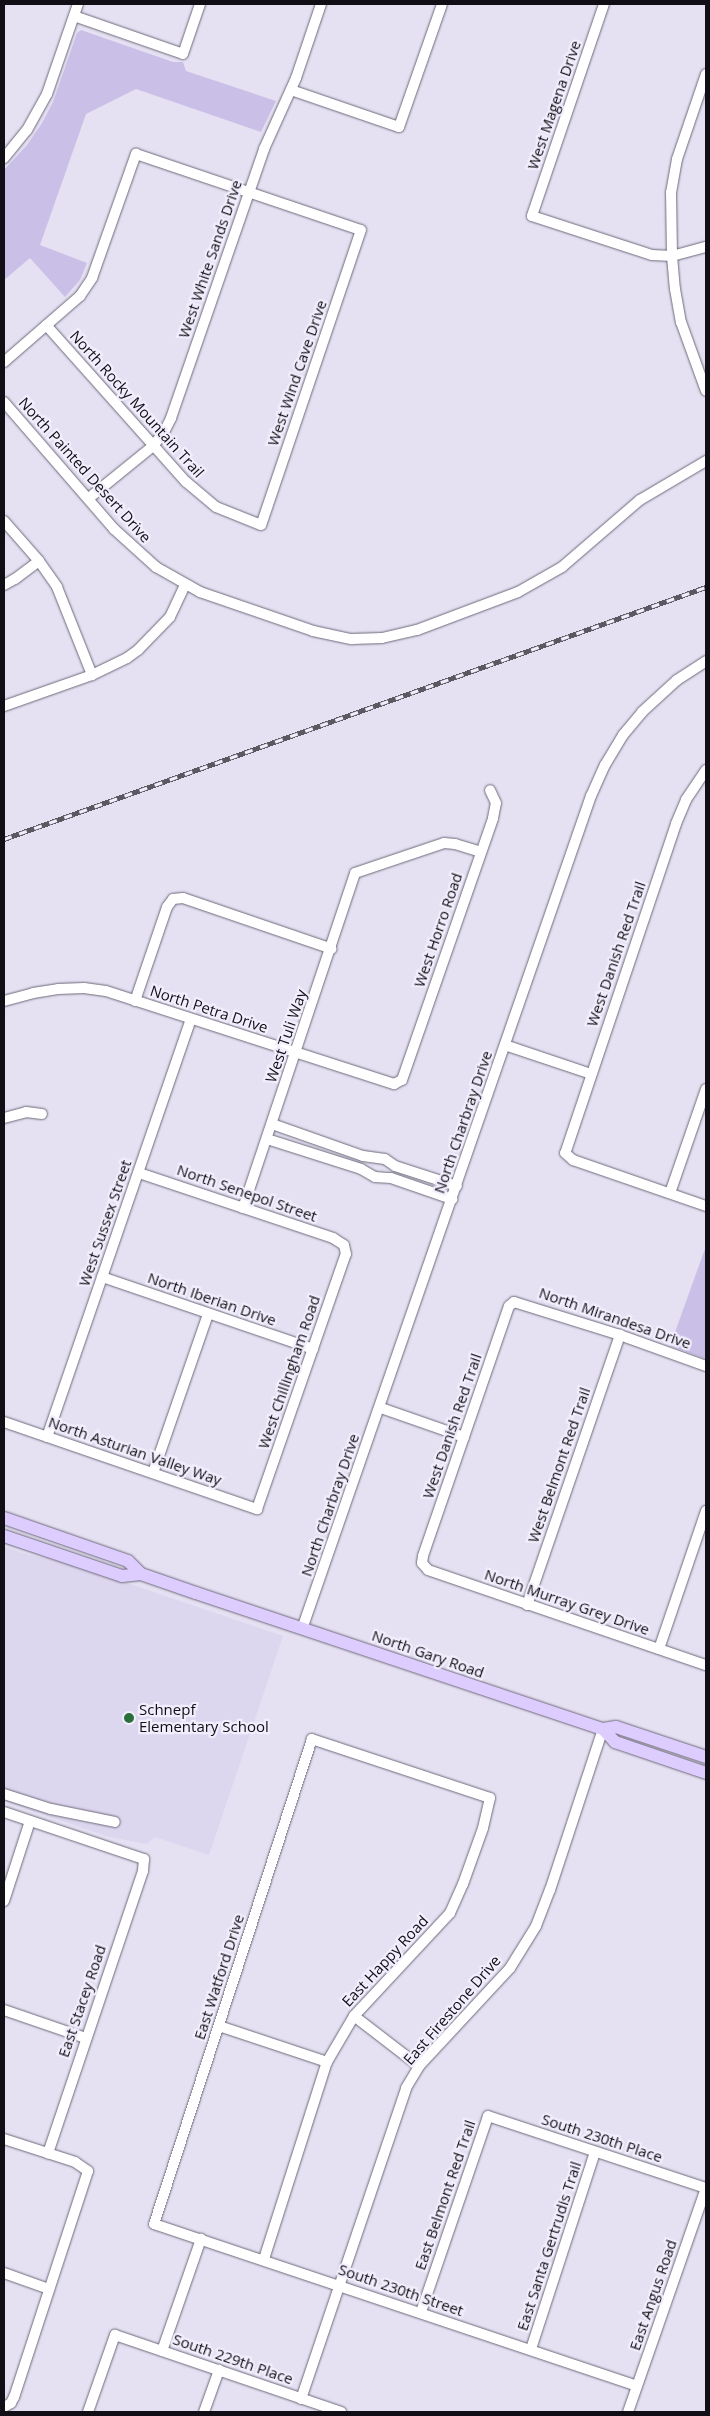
<!DOCTYPE html>
<style>
body{margin:0}
#map{position:relative;width:710px;height:2416px;overflow:hidden;background:#e5e1f3;font-family:"Open Sans",sans-serif}
div>[style]{position:absolute}
.built>*{inset:0;background:#ddd6ef}
.green>*{inset:0;background:#cabfe7}
.roads{filter:drop-shadow(0 0 1px #6d6979) drop-shadow(0 0 1px #6d6979)}
.minor>*{height:10px;margin:-5px;padding:0 5px;transform-origin:5px;border-radius:5px;background:#fff}
.major>*{height:12px;margin:-6px;padding:0 6px;transform-origin:6px;border-radius:6px;background:#ddcdff}
.rail>*{height:4.5px;margin-top:-2.25px;transform-origin:0;background:repeating-linear-gradient(90deg,#f2eefd 0 8px,#5b5862 0 16px);box-sizing:border-box;border-block:1px solid #5b5862}
.dots>*{width:14px;height:14px;translate:-50% -50%;box-sizing:border-box;border:2px solid #f2eefd;border-radius:50%}
span{translate:-50% -50%;white-space:nowrap;text-align:center;line-height:1.15;-webkit-text-stroke:4.5px #f2eefd;paint-order:stroke}
.street-label{font-size:15px;color:#110f15}
.poi-label{font-size:15px;color:#110f15}
.left{translate:0 -50%;text-align:left}
.frame{position:absolute;inset:0;border:5px solid #110f15;pointer-events:none}
</style>
<div id="map">
<div class="built">
<div style="clip-path:polygon(4px 1547px,29px 1555px,62px 1561px,283px 1636px,209px 1855px,155px 1837px,147px 1844px,109px 1837px,4px 1801px)"></div>
</div>
<div class="green">
<div style="clip-path:polygon(81px 30px,173px 62px,183px 62px,186px 71px,276px 101px,261px 132px,136px 89px,86px 114px,40px 245px,87px 263px,80px 280px,65px 297px,30px 258px,4px 280px,4px 170px,27px 145px,42px 123px,53px 102px,77px 33px)"></div>
<div style="clip-path:polygon(706px 1246px,706px 1359px,670px 1346px)"></div>
</div>
<div class="roads">
<div class="minor">
<div style="left:604px;top:4px;width:224px;rotate:108.8deg"></div>
<div style="left:532px;top:216px;width:126px;rotate:18deg"></div>
<div style="left:652px;top:255px;width:20px;rotate:3deg"></div>
<div style="left:672px;top:256px;width:35px;rotate:-15deg"></div>
<div style="left:74px;top:16px;width:115px;rotate:19.2deg"></div>
<div style="left:183px;top:54px;width:53px;rotate:-71.2deg"></div>
<div style="left:706px;top:74px;width:90px;rotate:108.8deg"></div>
<div style="left:677px;top:159px;width:34px;rotate:100deg"></div>
<div style="left:671px;top:192px;width:64px;rotate:89.1deg"></div>
<div style="left:672px;top:256px;width:33px;rotate:85deg"></div>
<div style="left:675px;top:289px;width:34px;rotate:80deg"></div>
<div style="left:681px;top:322px;width:73px;rotate:70.1deg"></div>
<div style="left:291px;top:90px;width:114px;rotate:18.9deg"></div>
<div style="left:399px;top:127px;width:130px;rotate:-70.7deg"></div>
<div style="left:4px;top:158px;width:36px;rotate:-51deg"></div>
<div style="left:27px;top:130px;width:41px;rotate:-60.9deg"></div>
<div style="left:47px;top:94px;width:95px;rotate:-71deg"></div>
<div style="left:4px;top:362px;width:101px;rotate:-41deg"></div>
<div style="left:80px;top:296px;width:22px;rotate:-56deg"></div>
<div style="left:92px;top:278px;width:132px;rotate:-70.5deg"></div>
<div style="left:136px;top:154px;width:237px;rotate:18.7deg"></div>
<div style="left:361px;top:230px;width:311px;rotate:108.7deg"></div>
<div style="left:261px;top:525px;width:48px;rotate:-158.2deg"></div>
<div style="left:216px;top:507px;width:39px;rotate:-140deg"></div>
<div style="left:186px;top:482px;width:210px;rotate:-131.7deg"></div>
<div style="left:4px;top:402px;width:168px;rotate:49.1deg"></div>
<div style="left:114px;top:529px;width:57px;rotate:42.1deg"></div>
<div style="left:156px;top:567px;width:51px;rotate:29.6deg"></div>
<div style="left:200px;top:592px;width:120px;rotate:19deg"></div>
<div style="left:313px;top:631px;width:40px;rotate:12deg"></div>
<div style="left:352px;top:639px;width:30px;rotate:-2deg"></div>
<div style="left:382px;top:638px;width:36px;rotate:-13deg"></div>
<div style="left:417px;top:630px;width:108px;rotate:-20.6deg"></div>
<div style="left:518px;top:592px;width:51px;rotate:-29.6deg"></div>
<div style="left:562px;top:567px;width:103px;rotate:-40.7deg"></div>
<div style="left:640px;top:500px;width:77px;rotate:-30.6deg"></div>
<div style="left:89px;top:498px;width:82px;rotate:-39.1deg"></div>
<div style="left:153px;top:446px;width:18px;rotate:-52deg"></div>
<div style="left:164px;top:432px;width:16px;rotate:-63deg"></div>
<div style="left:171px;top:418px;width:285px;rotate:-70.9deg"></div>
<div style="left:264px;top:149px;width:78px;rotate:-65.7deg"></div>
<div style="left:296px;top:78px;width:78px;rotate:-71.3deg"></div>
<div style="left:4px;top:521px;width:53px;rotate:48.8deg"></div>
<div style="left:39px;top:561px;width:32px;rotate:55deg"></div>
<div style="left:57px;top:587px;width:95px;rotate:68.3deg"></div>
<div style="left:4px;top:585px;width:13px;rotate:-29deg"></div>
<div style="left:15px;top:579px;width:30px;rotate:-37deg"></div>
<div style="left:4px;top:706px;width:93px;rotate:-19.4deg"></div>
<div style="left:92px;top:675px;width:39px;rotate:-26deg"></div>
<div style="left:127px;top:658px;width:14px;rotate:-36deg"></div>
<div style="left:138px;top:650px;width:46px;rotate:-45.9deg"></div>
<div style="left:170px;top:617px;width:35px;rotate:-65deg"></div>
<div style="left:706px;top:770px;width:36px;rotate:124deg"></div>
<div style="left:686px;top:800px;width:26px;rotate:113deg"></div>
<div style="left:676px;top:824px;width:347px;rotate:108.6deg"></div>
<div style="left:565px;top:1153px;width:11px;rotate:41deg"></div>
<div style="left:573px;top:1160px;width:141px;rotate:19.1deg"></div>
<div style="left:4px;top:1001px;width:30px;rotate:-15deg"></div>
<div style="left:33px;top:993px;width:25px;rotate:-9deg"></div>
<div style="left:58px;top:989px;width:26px;rotate:-2deg"></div>
<div style="left:84px;top:988px;width:22px;rotate:8deg"></div>
<div style="left:106px;top:991px;width:303px;rotate:17.9deg"></div>
<div style="left:394px;top:1084px;width:9px;rotate:-27deg"></div>
<div style="left:402px;top:1080px;width:277px;rotate:-70.8deg"></div>
<div style="left:493px;top:818px;width:15px;rotate:-79deg"></div>
<div style="left:496px;top:803px;width:14px;rotate:-115deg"></div>
<div style="left:135px;top:1001px;width:99px;rotate:-71.2deg"></div>
<div style="left:167px;top:907px;width:10px;rotate:-53deg"></div>
<div style="left:173px;top:899px;width:10px;rotate:-6deg"></div>
<div style="left:183px;top:898px;width:157px;rotate:18.9deg"></div>
<div style="left:505px;top:1045px;width:91px;rotate:18.6deg"></div>
<div style="left:4px;top:1118px;width:23px;rotate:-15deg"></div>
<div style="left:26px;top:1112px;width:16px;rotate:7deg"></div>
<div style="left:272px;top:1124px;width:96px;rotate:19.4deg"></div>
<div style="left:363px;top:1156px;width:22px;rotate:8deg"></div>
<div style="left:385px;top:1159px;width:12px;rotate:35deg"></div>
<div style="left:395px;top:1166px;width:65px;rotate:17.9deg"></div>
<div style="left:267px;top:1139px;width:99px;rotate:17.7deg"></div>
<div style="left:361px;top:1169px;width:16px;rotate:30deg"></div>
<div style="left:375px;top:1177px;width:16px;rotate:4deg"></div>
<div style="left:391px;top:1178px;width:65px;rotate:19deg"></div>
<div style="left:670px;top:1193px;width:110px;rotate:-70.9deg"></div>
<div style="left:243px;top:1208px;width:353px;rotate:-71.5deg"></div>
<div style="left:355px;top:873px;width:94px;rotate:-18.6deg"></div>
<div style="left:444px;top:843px;width:11px;rotate:5deg"></div>
<div style="left:455px;top:844px;width:27px;rotate:17deg"></div>
<div style="left:102px;top:1277px;width:223px;rotate:18.8deg"></div>
<div style="left:706px;top:1366px;width:91px;rotate:-160.2deg"></div>
<div style="left:620px;top:1335px;width:111px;rotate:-162.7deg"></div>
<div style="left:514px;top:1302px;width:6px;rotate:141deg"></div>
<div style="left:509px;top:1306px;width:264px;rotate:109deg"></div>
<div style="left:423px;top:1556px;width:7px;rotate:98deg"></div>
<div style="left:422px;top:1563px;width:9px;rotate:49deg"></div>
<div style="left:428px;top:1570px;width:294px;rotate:18.9deg"></div>
<div style="left:381px;top:1408px;width:88px;rotate:19.3deg"></div>
<div style="left:4px;top:1422px;width:268px;rotate:19deg"></div>
<div style="left:257px;top:1509px;width:270px;rotate:-70.8deg"></div>
<div style="left:346px;top:1254px;width:9px;rotate:-103deg"></div>
<div style="left:344px;top:1245px;width:13px;rotate:-148deg"></div>
<div style="left:333px;top:1238px;width:205px;rotate:-161.5deg"></div>
<div style="left:47px;top:1437px;width:442px;rotate:-71deg"></div>
<div style="left:153px;top:1473px;width:168px;rotate:-70.9deg"></div>
<div style="left:527px;top:1605px;width:286px;rotate:-71deg"></div>
<div style="left:302px;top:1629px;width:882px;rotate:-70.87deg"></div>
<div style="left:591px;top:796px;width:34px;rotate:-66deg"></div>
<div style="left:605px;top:765px;width:35px;rotate:-59deg"></div>
<div style="left:623px;top:735px;width:30px;rotate:-50deg"></div>
<div style="left:642px;top:712px;width:47px;rotate:-42.4deg"></div>
<div style="left:677px;top:680px;width:35px;rotate:-33deg"></div>
<div style="left:659px;top:1649px;width:146px;rotate:-71.2deg"></div>
<div style="left:4px;top:1794px;width:49px;rotate:17.7deg"></div>
<div style="left:51px;top:1809px;width:65px;rotate:11.5deg"></div>
<div style="left:4px;top:1812px;width:148px;rotate:18.6deg"></div>
<div style="left:144px;top:1859px;width:12px;rotate:95deg"></div>
<div style="left:143px;top:1871px;width:298px;rotate:108.6deg"></div>
<div style="left:4px;top:1901px;width:84px;rotate:-72deg"></div>
<div style="left:4px;top:2010px;width:87px;rotate:18.9deg"></div>
<div style="left:354px;top:2016px;width:82px;rotate:37.6deg"></div>
<div style="left:219px;top:2026px;width:114px;rotate:18.4deg"></div>
<div style="left:4px;top:2139px;width:75px;rotate:17.9deg"></div>
<div style="left:75px;top:2162px;width:16px;rotate:35deg"></div>
<div style="left:88px;top:2171px;width:238px;rotate:108.1deg"></div>
<div style="left:14px;top:2397px;width:7px;rotate:117deg"></div>
<div style="left:11px;top:2403px;width:8px;rotate:150deg"></div>
<div style="left:264px;top:2259px;width:207px;rotate:-72.3deg"></div>
<div style="left:327px;top:2062px;width:53px;rotate:-59.6deg"></div>
<div style="left:354px;top:2016px;width:141px;rotate:-47deg"></div>
<div style="left:450px;top:1913px;width:32px;rotate:-66deg"></div>
<div style="left:463px;top:1884px;width:59px;rotate:-70.3deg"></div>
<div style="left:483px;top:1828px;width:31px;rotate:-77deg"></div>
<div style="left:490px;top:1798px;width:188px;rotate:-161.7deg"></div>
<div style="left:312px;top:1739px;width:510px;rotate:108.04deg"></div>
<div style="left:154px;top:2224px;width:509px;rotate:18.54deg"></div>
<div style="left:4px;top:2273px;width:48px;rotate:19.6deg"></div>
<div style="left:421px;top:2312px;width:207px;rotate:-71.1deg"></div>
<div style="left:488px;top:2116px;width:230px;rotate:18.3deg"></div>
<div style="left:706px;top:2188px;width:237px;rotate:109.2deg"></div>
<div style="left:531px;top:2349px;width:207px;rotate:-72deg"></div>
<div style="left:162px;top:2351px;width:119px;rotate:-70.8deg"></div>
<div style="left:301px;top:2399px;width:328px;rotate:-71.3deg"></div>
<div style="left:406px;top:2088px;width:26px;rotate:-59deg"></div>
<div style="left:419px;top:2066px;width:134px;rotate:-47.1deg"></div>
<div style="left:510px;top:1968px;width:49px;rotate:-58.2deg"></div>
<div style="left:536px;top:1926px;width:39px;rotate:-69deg"></div>
<div style="left:550px;top:1890px;width:169px;rotate:-71.8deg"></div>
<div style="left:88px;top:2412px;width:82px;rotate:-70.7deg"></div>
<div style="left:115px;top:2335px;width:239px;rotate:18.8deg"></div>
<div style="left:204px;top:2412px;width:45px;rotate:-70.3deg"></div>
</div>
<div class="major">
<div style="left:4px;top:1518px;width:131px;rotate:19.1deg"></div>
<div style="left:128px;top:1561px;width:18px;rotate:45deg"></div>
<div style="left:141px;top:1574px;width:58px;rotate:19.1deg"></div>
<div style="left:196px;top:1593px;width:429px;rotate:18.5deg"></div>
<div style="left:603px;top:1729px;width:13px;rotate:-9deg"></div>
<div style="left:616px;top:1727px;width:95px;rotate:18.4deg"></div>
<div style="left:4px;top:1536px;width:125px;rotate:18.7deg"></div>
<div style="left:122px;top:1576px;width:19px;rotate:-6deg"></div>
<div style="left:603px;top:1729px;width:18px;rotate:47deg"></div>
<div style="left:615px;top:1742px;width:96px;rotate:18.8deg"></div>
</div>
</div>
<div class="rail">
<div style="left:4px;top:839px;width:746px;rotate:-19.75deg"></div>
</div>
<div class="dots">
<div style="left:129px;top:1718px;background:#2a6e39"></div>
</div>
<div class="street-label">
<span style="left:554px;top:105px;rotate:-71deg">West Magena Drive</span>
<span style="left:210px;top:259px;rotate:-71deg">West White Sands Drive</span>
<span style="left:297px;top:373px;rotate:-71deg">West Wind Cave Drive</span>
<span style="left:137px;top:404px;rotate:48deg">North Rocky Mountain Trail</span>
<span style="left:85px;top:470px;rotate:48deg">North Painted Desert Drive</span>
<span style="left:438px;top:930px;rotate:-71deg">West Horro Road</span>
<span style="left:616px;top:954px;rotate:-71deg">West Danish Red Trail</span>
<span style="left:209px;top:1009px;rotate:18deg">North Petra Drive</span>
<span style="left:286px;top:1036px;rotate:-71deg">West Tuli Way</span>
<span style="left:463px;top:1122px;rotate:-71deg">North Charbray Drive</span>
<span style="left:247px;top:1193px;rotate:19deg">North Senepol Street</span>
<span style="left:105px;top:1223px;rotate:-71deg">West Sussex Street</span>
<span style="left:212px;top:1299px;rotate:19deg">North Iberian Drive</span>
<span style="left:615px;top:1318px;rotate:19deg">North Mirandesa Drive</span>
<span style="left:289px;top:1372px;rotate:-71deg">West Chillingham Road</span>
<span style="left:452px;top:1426px;rotate:-71deg">West Danish Red Trail</span>
<span style="left:135px;top:1451px;rotate:19deg">North Asturian Valley Way</span>
<span style="left:559px;top:1465px;rotate:-71deg">West Belmont Red Trail</span>
<span style="left:330px;top:1505px;rotate:-71deg">North Charbray Drive</span>
<span style="left:567px;top:1602px;rotate:19deg">North Murray Grey Drive</span>
<span style="left:428px;top:1654px;rotate:19deg">North Gary Road</span>
<span style="left:385px;top:1961px;rotate:-47deg">East Happy Road</span>
<span style="left:219px;top:1977px;rotate:-72deg">East Watford Drive</span>
<span style="left:82px;top:2001px;rotate:-71deg">East Stacey Road</span>
<span style="left:452px;top:2010px;rotate:-49deg">East Firestone Drive</span>
<span style="left:602px;top:2138px;rotate:18deg">South 230th Place</span>
<span style="left:445px;top:2195px;rotate:-71deg">East Belmont Red Trail</span>
<span style="left:549px;top:2246px;rotate:-72deg">East Santa Gertrudis Trail</span>
<span style="left:401px;top:2290px;rotate:19deg">South 230th Street</span>
<span style="left:653px;top:2295px;rotate:-71deg">East Angus Road</span>
<span style="left:233px;top:2359px;rotate:19deg">South 229th Place</span>
</div>
<div class="poi-label">
<span class="left" style="left:139px;top:1718px">Schnepf<br>Elementary School</span>
</div>
<div class="frame"></div>
</div>
